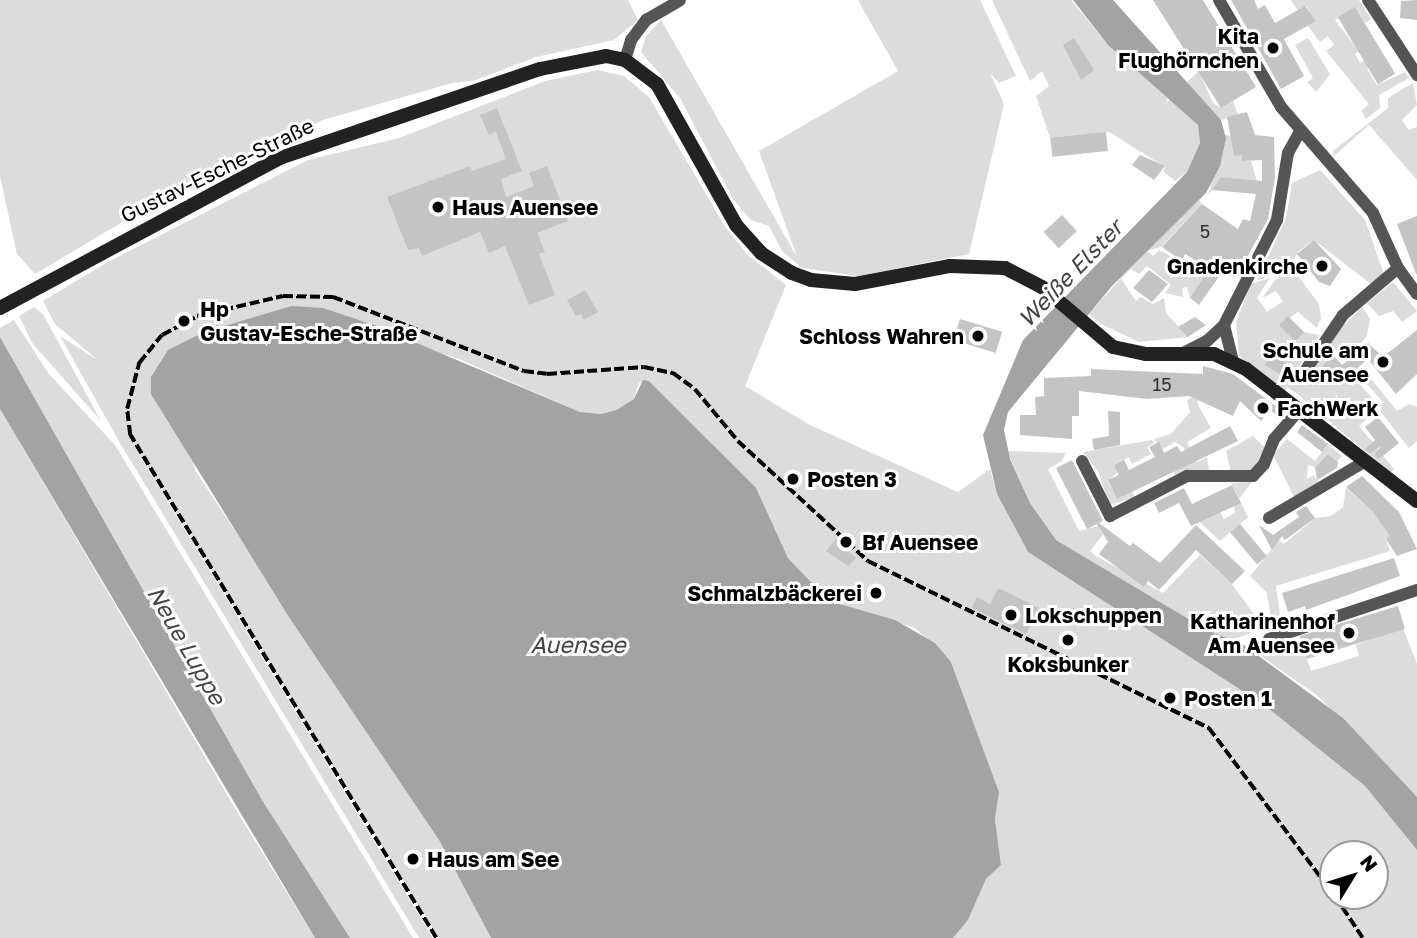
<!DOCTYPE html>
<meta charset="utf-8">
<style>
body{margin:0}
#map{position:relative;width:1417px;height:938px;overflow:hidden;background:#fff;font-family:"Golos Text",sans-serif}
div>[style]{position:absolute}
.green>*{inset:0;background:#dcdcdc}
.water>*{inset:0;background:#a3a3a3}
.building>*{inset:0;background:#c4c4c4;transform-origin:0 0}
.street>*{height:12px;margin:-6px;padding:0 6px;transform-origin:6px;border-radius:6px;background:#555}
.secondary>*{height:14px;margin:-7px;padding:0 7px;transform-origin:7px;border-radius:7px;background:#222}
.rail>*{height:3.5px;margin-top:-1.75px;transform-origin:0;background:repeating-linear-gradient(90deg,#000 0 10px,transparent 0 13.5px)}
.dots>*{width:19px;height:19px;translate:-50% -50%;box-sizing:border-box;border:4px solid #fff;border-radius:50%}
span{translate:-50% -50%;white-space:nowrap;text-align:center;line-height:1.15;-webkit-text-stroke:6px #fff;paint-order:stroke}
.number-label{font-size:18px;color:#313131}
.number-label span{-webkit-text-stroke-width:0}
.poi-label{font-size:21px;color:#000;font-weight:700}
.right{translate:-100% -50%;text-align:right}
.left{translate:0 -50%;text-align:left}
.street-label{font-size:21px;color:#000}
.water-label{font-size:23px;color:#444;font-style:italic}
.north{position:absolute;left:1319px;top:840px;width:70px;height:70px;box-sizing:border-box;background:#fff;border:2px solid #999;border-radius:50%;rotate:52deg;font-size:19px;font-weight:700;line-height:28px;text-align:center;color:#000}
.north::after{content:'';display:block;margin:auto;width:24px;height:32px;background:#000;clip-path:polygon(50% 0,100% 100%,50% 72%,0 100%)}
</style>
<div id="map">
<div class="green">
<div style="clip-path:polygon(0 0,628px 0,638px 20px,614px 40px,536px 57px,473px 81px,452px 83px,323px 120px,178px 189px,35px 274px,17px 254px,0 176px)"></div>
<div style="clip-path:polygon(858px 0,980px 0,1016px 76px,999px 83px,990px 73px,1004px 104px,969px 254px,858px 276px,802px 268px,782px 251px,769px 226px,751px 220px,733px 199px,680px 98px,641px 52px,646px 36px,661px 20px,797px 257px,759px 151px,898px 71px)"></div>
<div style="clip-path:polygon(992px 0,1071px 0,1108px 45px,1168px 96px,1166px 103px,1171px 98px,1198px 125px,1200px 143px,1187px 172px,1175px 181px,1163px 171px,1165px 167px,1109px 132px,1050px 138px,1036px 96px,1049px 86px,1042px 71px,1030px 81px)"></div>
<div style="clip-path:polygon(1291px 0,1359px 0,1371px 19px,1365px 23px,1355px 7px,1335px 20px,1359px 51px,1355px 54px,1360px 63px,1370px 57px,1374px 64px,1367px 69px,1377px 85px,1405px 72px,1409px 78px,1379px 95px,1380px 108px,1366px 119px,1361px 111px,1369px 104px,1326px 51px,1334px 45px,1328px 36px,1320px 42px,1308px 26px,1315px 21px,1306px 6px,1298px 11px)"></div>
<div style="clip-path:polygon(1308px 38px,1330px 74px,1316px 92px,1307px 82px,1313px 78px,1295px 45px)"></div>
<div style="clip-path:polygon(evenodd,597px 70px,624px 76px,649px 97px,726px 228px,748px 255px,786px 285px,745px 386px,810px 425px,958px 492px,990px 469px,997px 494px,1028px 552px,1264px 705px,1365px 786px,1417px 850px,1417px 938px,953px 938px,968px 920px,986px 879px,1001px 865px,995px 819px,999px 792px,951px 662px,915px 628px,836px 603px,809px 580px,788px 558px,775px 529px,710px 442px,649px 381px,639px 383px,634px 399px,616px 410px,601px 414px,580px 412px,459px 359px,291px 306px,204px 332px,168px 350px,195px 470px,439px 840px,491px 938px,439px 938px,130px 440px,433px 938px,419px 938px,120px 443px,60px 336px,99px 361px,55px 324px,43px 301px,106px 263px,308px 160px,399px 138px,545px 81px,597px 70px,1333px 854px,1375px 854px,1375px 896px,1333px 896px,1333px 854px)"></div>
<div style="clip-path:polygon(1199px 71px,1213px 103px,1221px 108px,1233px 101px,1238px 115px,1221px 120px,1185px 84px)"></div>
<div style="clip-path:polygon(1413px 83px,1417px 105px,1402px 120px,1409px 130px,1417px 127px,1417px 180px,1369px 125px,1334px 156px,1333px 151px,1388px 108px,1388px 98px)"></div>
<div style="clip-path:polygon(1225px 135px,1252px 141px,1242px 161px,1251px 161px,1257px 181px,1221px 177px,1208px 196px)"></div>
<div style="clip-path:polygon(1320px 170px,1365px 220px,1384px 274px,1371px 284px,1314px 240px,1300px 250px,1289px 266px,1257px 281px,1286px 218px,1292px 183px)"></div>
<div style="clip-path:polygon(1199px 200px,1202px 204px,1161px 247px,1147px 251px,1153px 256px,1159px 250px,1191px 267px,1196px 261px,1201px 264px,1199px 269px,1206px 274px,1190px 298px,1187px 287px,1182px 288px,1183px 297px,1165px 293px,1171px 285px,1147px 266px,1139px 274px,1131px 269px,1121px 279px,1136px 301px,1140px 297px,1153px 304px,1164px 298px,1166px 313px,1188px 337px,1139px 342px,1099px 323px,1089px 314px,1147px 249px)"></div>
<div style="clip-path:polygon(1290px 273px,1298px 276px,1319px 304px,1321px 318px,1317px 328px,1298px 312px,1279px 325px,1295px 341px,1304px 332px,1320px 335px,1297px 369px,1271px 354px,1265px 365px,1290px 380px,1288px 385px,1300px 366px,1308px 375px,1324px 346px,1333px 355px,1322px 366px,1338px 383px,1350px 373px,1373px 399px,1373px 413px,1359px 426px,1394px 469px,1391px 473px,1296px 393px,1287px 387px,1285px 391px,1239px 356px,1236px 321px,1251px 284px,1270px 278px,1257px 298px,1267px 312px,1283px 301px,1276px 291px,1262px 298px,1276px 279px)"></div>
<div style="clip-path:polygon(1393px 282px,1417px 311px,1402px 322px,1393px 311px,1379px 316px,1367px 303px)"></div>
<div style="clip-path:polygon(34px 307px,43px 314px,101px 421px,33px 344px,19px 316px)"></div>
<div style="clip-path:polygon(1362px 307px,1370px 319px,1367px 336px,1361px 343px,1347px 344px,1343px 354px,1357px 370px,1364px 370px,1397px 411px,1409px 404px,1417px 407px,1417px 441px,1409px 448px,1381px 412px,1381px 400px,1328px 341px)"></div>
<div style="clip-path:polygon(14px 320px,48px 373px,115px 445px,413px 938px,350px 938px,262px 800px,0 337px,0 328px)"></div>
<div style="clip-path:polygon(1203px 392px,1197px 403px,1211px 428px,1187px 442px,1197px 462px,1207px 457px,1209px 471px,1176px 477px,1173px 471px,1191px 462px,1183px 447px,1175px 442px,1163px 449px,1154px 439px,1171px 434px,1190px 412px,1187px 400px)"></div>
<div style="clip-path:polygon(0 409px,239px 815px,315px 938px,0 938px)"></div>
<div style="clip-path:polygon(1253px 436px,1264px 447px,1260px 463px,1252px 472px,1231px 473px,1226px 451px)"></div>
<div style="clip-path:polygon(1287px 439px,1315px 461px,1328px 444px,1342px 456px,1337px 461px,1328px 454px,1315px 467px,1308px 465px,1307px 479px,1314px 475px,1320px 485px,1295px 499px,1273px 455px)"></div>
<div style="clip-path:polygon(1152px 440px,1154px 443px,1147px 447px,1151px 454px,1132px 464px,1129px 457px,1114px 465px,1118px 472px,1108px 481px,1117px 498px,1132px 491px,1135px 497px,1109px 505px,1099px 473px,1083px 452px)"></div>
<div style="clip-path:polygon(1007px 451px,1066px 453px,1062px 461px,1048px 469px,1079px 531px,1106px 524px,1099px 528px,1103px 535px,1090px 551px,1096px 556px,1163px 593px,1200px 555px,1232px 584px,1264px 628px,1232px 640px,1207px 630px,1056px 540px,1030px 503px)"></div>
<div style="clip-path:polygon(1252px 482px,1239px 499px,1248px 517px,1220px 541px,1191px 514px,1220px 512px,1224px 519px,1235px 513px,1233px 501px,1239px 498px,1231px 483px)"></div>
<div style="clip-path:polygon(1346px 488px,1372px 511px,1390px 536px,1386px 539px,1390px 551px,1276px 586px,1280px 615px,1271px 618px,1267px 593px,1250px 576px,1279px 540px,1284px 544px,1315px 518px,1331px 516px,1343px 507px)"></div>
<div style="clip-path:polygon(1403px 628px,1417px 664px,1417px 797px,1318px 696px,1255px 652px,1283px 642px,1285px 649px,1302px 644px,1311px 671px,1359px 656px,1356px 645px)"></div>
</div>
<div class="water">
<div style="clip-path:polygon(1073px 0,1113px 0,1221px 120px,1226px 138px,1220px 166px,1206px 193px,1112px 286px,1008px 412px,1004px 430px,1010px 459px,1030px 503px,1056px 540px,1207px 630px,1244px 645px,1343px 718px,1417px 797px,1417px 850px,1365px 786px,1264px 705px,1028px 552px,997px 494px,983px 435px,1023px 340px,1187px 172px,1200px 143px,1198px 125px,1108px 45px)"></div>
<div style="clip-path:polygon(291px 306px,323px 308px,374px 325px,580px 412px,601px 414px,616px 410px,634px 399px,643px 380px,649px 381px,756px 488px,788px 558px,809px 580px,836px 603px,895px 620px,935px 643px,951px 662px,999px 792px,995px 819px,1001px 865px,986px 879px,968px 920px,953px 938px,491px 938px,439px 840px,287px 614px,151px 394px,151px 377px,168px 350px,204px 332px)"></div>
<div style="clip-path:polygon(0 337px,262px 800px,350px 938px,315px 938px,0 409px)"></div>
</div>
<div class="building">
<div style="clip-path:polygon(1153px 0,1203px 0,1256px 87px,1221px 108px)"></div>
<div style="clip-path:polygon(1231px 0,1254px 0,1258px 9px,1265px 5px,1275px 23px,1305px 6px,1316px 21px,1284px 39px,1304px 76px,1281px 89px)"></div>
<div style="clip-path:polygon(1417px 0,1417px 20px,1400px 18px,1401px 1px)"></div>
<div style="left:1355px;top:7px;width:78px;height:20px;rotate:59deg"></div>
<div style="clip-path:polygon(1074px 38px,1094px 70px,1081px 80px,1063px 45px)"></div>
<div style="clip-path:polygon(497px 108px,522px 171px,501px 179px,506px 197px,534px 186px,529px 173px,547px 166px,568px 221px,537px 233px,545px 252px,539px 254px,555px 295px,529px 305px,505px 246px,489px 253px,480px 232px,422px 256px,419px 248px,408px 250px,387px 197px,470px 166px,472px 171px,506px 159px,496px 132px,489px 135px,480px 115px)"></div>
<div style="clip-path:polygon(1247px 112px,1255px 135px,1274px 137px,1275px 178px,1268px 219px,1238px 274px,1225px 268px,1199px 305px,1190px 298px,1209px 269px,1185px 254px,1182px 261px,1162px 247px,1202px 204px,1238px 229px,1243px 219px,1250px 221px,1256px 194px,1212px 190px,1221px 177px,1262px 181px,1262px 160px,1242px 161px,1242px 155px,1234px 156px,1227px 117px)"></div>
<div style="left:1106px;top:132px;width:19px;height:56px;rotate:84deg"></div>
<div style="clip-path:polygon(1140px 155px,1165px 166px,1154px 180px,1132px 165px)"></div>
<div style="left:1062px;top:215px;width:22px;height:25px;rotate:47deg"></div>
<div style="clip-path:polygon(1417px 216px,1417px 274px,1416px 274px,1397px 224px)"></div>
<div style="clip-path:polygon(1314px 240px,1341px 269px,1330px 286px,1319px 282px,1297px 254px)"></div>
<div style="clip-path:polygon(1149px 270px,1168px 284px,1152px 302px,1133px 288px)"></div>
<div style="clip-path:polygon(585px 290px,598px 312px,584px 320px,581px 314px,576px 316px,567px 300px)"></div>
<div style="left:1288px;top:316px;width:23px;height:13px;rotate:45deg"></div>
<div style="clip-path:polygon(1195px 317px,1206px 325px,1188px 337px,1178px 327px)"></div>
<div style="left:960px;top:319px;width:44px;height:22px;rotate:17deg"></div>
<div style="clip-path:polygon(1417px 330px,1417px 374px,1396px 394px,1368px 359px,1338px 384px,1322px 366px,1333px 355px,1342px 365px,1368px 343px,1383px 357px)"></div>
<div style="left:1271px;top:354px;width:30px;height:13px;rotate:30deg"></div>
<div style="clip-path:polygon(1203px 366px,1233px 374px,1285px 413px,1280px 418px,1270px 410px,1261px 421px,1240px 401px,1233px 416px,1189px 396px,1147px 399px,1079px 391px,1079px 416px,1072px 416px,1072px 439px,1020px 435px,1020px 415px,1036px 415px,1035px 397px,1044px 396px,1044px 378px,1091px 376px,1091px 369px,1203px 374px)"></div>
<div style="clip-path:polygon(1108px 411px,1120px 412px,1120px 445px,1094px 450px,1092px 439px,1109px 436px)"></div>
<div style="clip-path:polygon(1378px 417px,1399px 443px,1379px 459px,1374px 455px,1381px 446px,1370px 453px,1365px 449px,1375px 440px,1365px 427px)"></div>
<div style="clip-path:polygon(1302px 425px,1328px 444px,1322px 452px,1297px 432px)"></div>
<div style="clip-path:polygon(1230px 426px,1238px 441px,1117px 499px,1108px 480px,1119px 475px,1114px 465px,1124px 460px,1129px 470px,1155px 457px,1149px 447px,1159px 442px,1164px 453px,1177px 446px,1181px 452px)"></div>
<div style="clip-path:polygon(1328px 454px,1338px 462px,1337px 468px,1317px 480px,1315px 467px)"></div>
<div style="clip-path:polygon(1072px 460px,1103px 521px,1099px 523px,1130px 546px,1133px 543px,1160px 563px,1196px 525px,1245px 571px,1232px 584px,1196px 550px,1159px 590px,1148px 581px,1144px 587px,1099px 554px,1108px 542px,1097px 524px,1087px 529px,1056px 468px)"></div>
<div style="clip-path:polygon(1362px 476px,1399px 512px,1417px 549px,1397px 556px,1386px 539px,1390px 536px,1372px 511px,1346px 487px)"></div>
<div style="clip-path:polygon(1232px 485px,1241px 503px,1191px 526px,1179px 503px,1159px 513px,1154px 503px,1184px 488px,1192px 504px)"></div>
<div style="clip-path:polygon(1306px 506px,1315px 518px,1285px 540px,1282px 536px,1272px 550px,1259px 525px,1273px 535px,1299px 517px,1296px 512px)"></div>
<div style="left:1240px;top:524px;width:42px;height:13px;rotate:50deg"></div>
<div style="clip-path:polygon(836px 539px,856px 558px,848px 566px,826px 551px)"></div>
<div style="clip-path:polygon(1394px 558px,1400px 576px,1306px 610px,1305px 606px,1288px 612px,1282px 593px)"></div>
<div style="clip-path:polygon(998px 588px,1039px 608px,1026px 634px,972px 608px,977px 597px,990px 604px)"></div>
<div style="left:1398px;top:606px;width:24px;height:103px;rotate:73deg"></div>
</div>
<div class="street">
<div style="left:1219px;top:0;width:124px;rotate:59.9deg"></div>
<div style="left:1281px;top:107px;width:140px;rotate:49deg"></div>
<div style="left:1373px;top:213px;width:60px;rotate:65.6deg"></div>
<div style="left:1398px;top:268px;width:32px;rotate:54deg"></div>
<div style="left:1368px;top:0;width:90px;rotate:56.8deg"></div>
<div style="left:625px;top:60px;width:21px;rotate:-73deg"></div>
<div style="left:631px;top:40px;width:25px;rotate:-53deg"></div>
<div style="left:646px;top:20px;width:39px;rotate:-30deg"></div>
<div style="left:1224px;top:325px;width:37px;rotate:76deg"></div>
<div style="left:1185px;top:352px;width:25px;rotate:-27deg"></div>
<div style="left:1207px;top:341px;width:23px;rotate:-43deg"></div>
<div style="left:1224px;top:325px;width:118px;rotate:-63.2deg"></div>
<div style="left:1277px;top:220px;width:68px;rotate:-80.7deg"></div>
<div style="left:1288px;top:153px;width:25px;rotate:-61deg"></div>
<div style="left:1307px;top:368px;width:64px;rotate:-55.8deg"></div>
<div style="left:1343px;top:315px;width:72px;rotate:-40.5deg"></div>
<div style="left:1082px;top:461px;width:62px;rotate:63deg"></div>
<div style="left:1110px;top:516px;width:87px;rotate:-27.5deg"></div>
<div style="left:1187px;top:476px;width:66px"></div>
<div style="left:1253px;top:476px;width:16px;rotate:-47deg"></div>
<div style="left:1264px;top:464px;width:27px;rotate:-68deg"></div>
<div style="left:1274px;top:439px;width:40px;rotate:-49deg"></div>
<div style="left:1269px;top:518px;width:110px;rotate:-30.5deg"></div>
<div style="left:1269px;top:639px;width:156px;rotate:-18.3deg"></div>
</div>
<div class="secondary">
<div style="left:0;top:308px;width:318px;rotate:-28.2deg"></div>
<div style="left:280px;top:158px;width:275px;rotate:-18.9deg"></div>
<div style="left:540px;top:69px;width:67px;rotate:-11.1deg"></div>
<div style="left:606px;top:56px;width:19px;rotate:12deg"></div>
<div style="left:625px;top:60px;width:40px;rotate:37deg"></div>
<div style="left:657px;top:84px;width:162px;rotate:60.7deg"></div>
<div style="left:736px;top:225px;width:38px;rotate:48deg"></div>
<div style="left:761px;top:253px;width:37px;rotate:33deg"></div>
<div style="left:792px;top:273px;width:20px;rotate:20deg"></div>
<div style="left:811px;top:280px;width:44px;rotate:5.2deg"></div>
<div style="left:855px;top:284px;width:97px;rotate:-10.7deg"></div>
<div style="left:950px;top:266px;width:55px;rotate:2.1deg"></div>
<div style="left:1005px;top:268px;width:42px;rotate:27.2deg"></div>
<div style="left:1042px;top:287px;width:93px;rotate:40.2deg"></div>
<div style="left:1113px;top:347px;width:34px;rotate:12deg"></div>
<div style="left:1146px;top:354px;width:68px"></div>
<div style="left:1214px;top:354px;width:35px;rotate:25deg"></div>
<div style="left:1246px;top:369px;width:216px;rotate:37.7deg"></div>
</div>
<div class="rail">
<div style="left:1335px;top:896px;width:50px;rotate:56.3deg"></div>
<div style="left:436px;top:938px;width:589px;rotate:-121.31deg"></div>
<div style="left:130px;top:435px;width:26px;rotate:-97deg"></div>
<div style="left:127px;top:409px;width:48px;rotate:-75.4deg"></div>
<div style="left:139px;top:363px;width:36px;rotate:-51deg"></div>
<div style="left:162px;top:335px;width:40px;rotate:-28deg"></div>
<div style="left:197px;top:316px;width:88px;rotate:-13.1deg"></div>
<div style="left:283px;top:296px;width:50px;rotate:1.1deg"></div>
<div style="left:333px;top:297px;width:205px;rotate:21.2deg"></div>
<div style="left:524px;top:371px;width:23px;rotate:7deg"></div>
<div style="left:547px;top:374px;width:97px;rotate:-4.1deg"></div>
<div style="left:644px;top:367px;width:30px;rotate:12deg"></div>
<div style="left:673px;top:373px;width:27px;rotate:36deg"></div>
<div style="left:695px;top:389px;width:67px;rotate:50.4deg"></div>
<div style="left:738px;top:441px;width:177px;rotate:42.7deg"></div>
<div style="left:868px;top:561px;width:380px;rotate:26.1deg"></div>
<div style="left:1209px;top:728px;width:207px;rotate:53.2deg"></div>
</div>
<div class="dots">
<div style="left:1273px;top:48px;background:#000"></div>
<div style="left:438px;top:207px;background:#000"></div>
<div style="left:1322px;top:266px;background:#000"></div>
<div style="left:184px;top:321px;background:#000"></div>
<div style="left:978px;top:336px;background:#000"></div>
<div style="left:1383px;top:362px;background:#000"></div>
<div style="left:1263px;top:408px;background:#000"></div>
<div style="left:793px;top:479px;background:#000"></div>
<div style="left:846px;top:542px;background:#000"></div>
<div style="left:876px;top:593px;background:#000"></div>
<div style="left:1011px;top:615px;background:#000"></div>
<div style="left:1349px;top:633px;background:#000"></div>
<div style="left:1068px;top:640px;background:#000"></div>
<div style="left:1170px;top:698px;background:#000"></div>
<div style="left:413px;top:859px;background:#000"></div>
</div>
<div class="number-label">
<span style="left:1205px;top:231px">5</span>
<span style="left:1162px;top:384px">15</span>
</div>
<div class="poi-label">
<span class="right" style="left:1259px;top:48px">Kita<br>Flughörnchen</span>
<span class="left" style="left:452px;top:207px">Haus Auensee</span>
<span class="right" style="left:1308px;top:266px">Gnadenkirche</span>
<span class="left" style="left:200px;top:321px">Hp<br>Gustav-Esche-Straße</span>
<span class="right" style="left:964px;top:336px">Schloss Wahren</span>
<span class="right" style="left:1369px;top:362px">Schule am<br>Auensee</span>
<span class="left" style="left:1277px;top:408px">FachWerk</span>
<span class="left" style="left:807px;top:479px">Posten 3</span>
<span class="left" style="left:862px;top:542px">Bf Auensee</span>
<span class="right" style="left:862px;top:593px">Schmalzbäckerei</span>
<span class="left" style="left:1025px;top:615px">Lokschuppen</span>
<span class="right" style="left:1335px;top:633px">Katharinenhof<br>Am Auensee</span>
<span style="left:1068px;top:664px">Koksbunker</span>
<span class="left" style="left:1184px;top:698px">Posten 1</span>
<span class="left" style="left:427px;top:859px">Haus am See</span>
</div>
<div class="street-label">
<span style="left:217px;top:170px;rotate:-26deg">Gustav-Esche-Straße</span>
</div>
<div class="water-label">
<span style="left:1070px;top:273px;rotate:-46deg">Weiße Elster</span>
<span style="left:578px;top:644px">Auensee</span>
<span style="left:187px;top:645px;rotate:60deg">Neue Luppe</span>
</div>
<div class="north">N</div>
</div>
